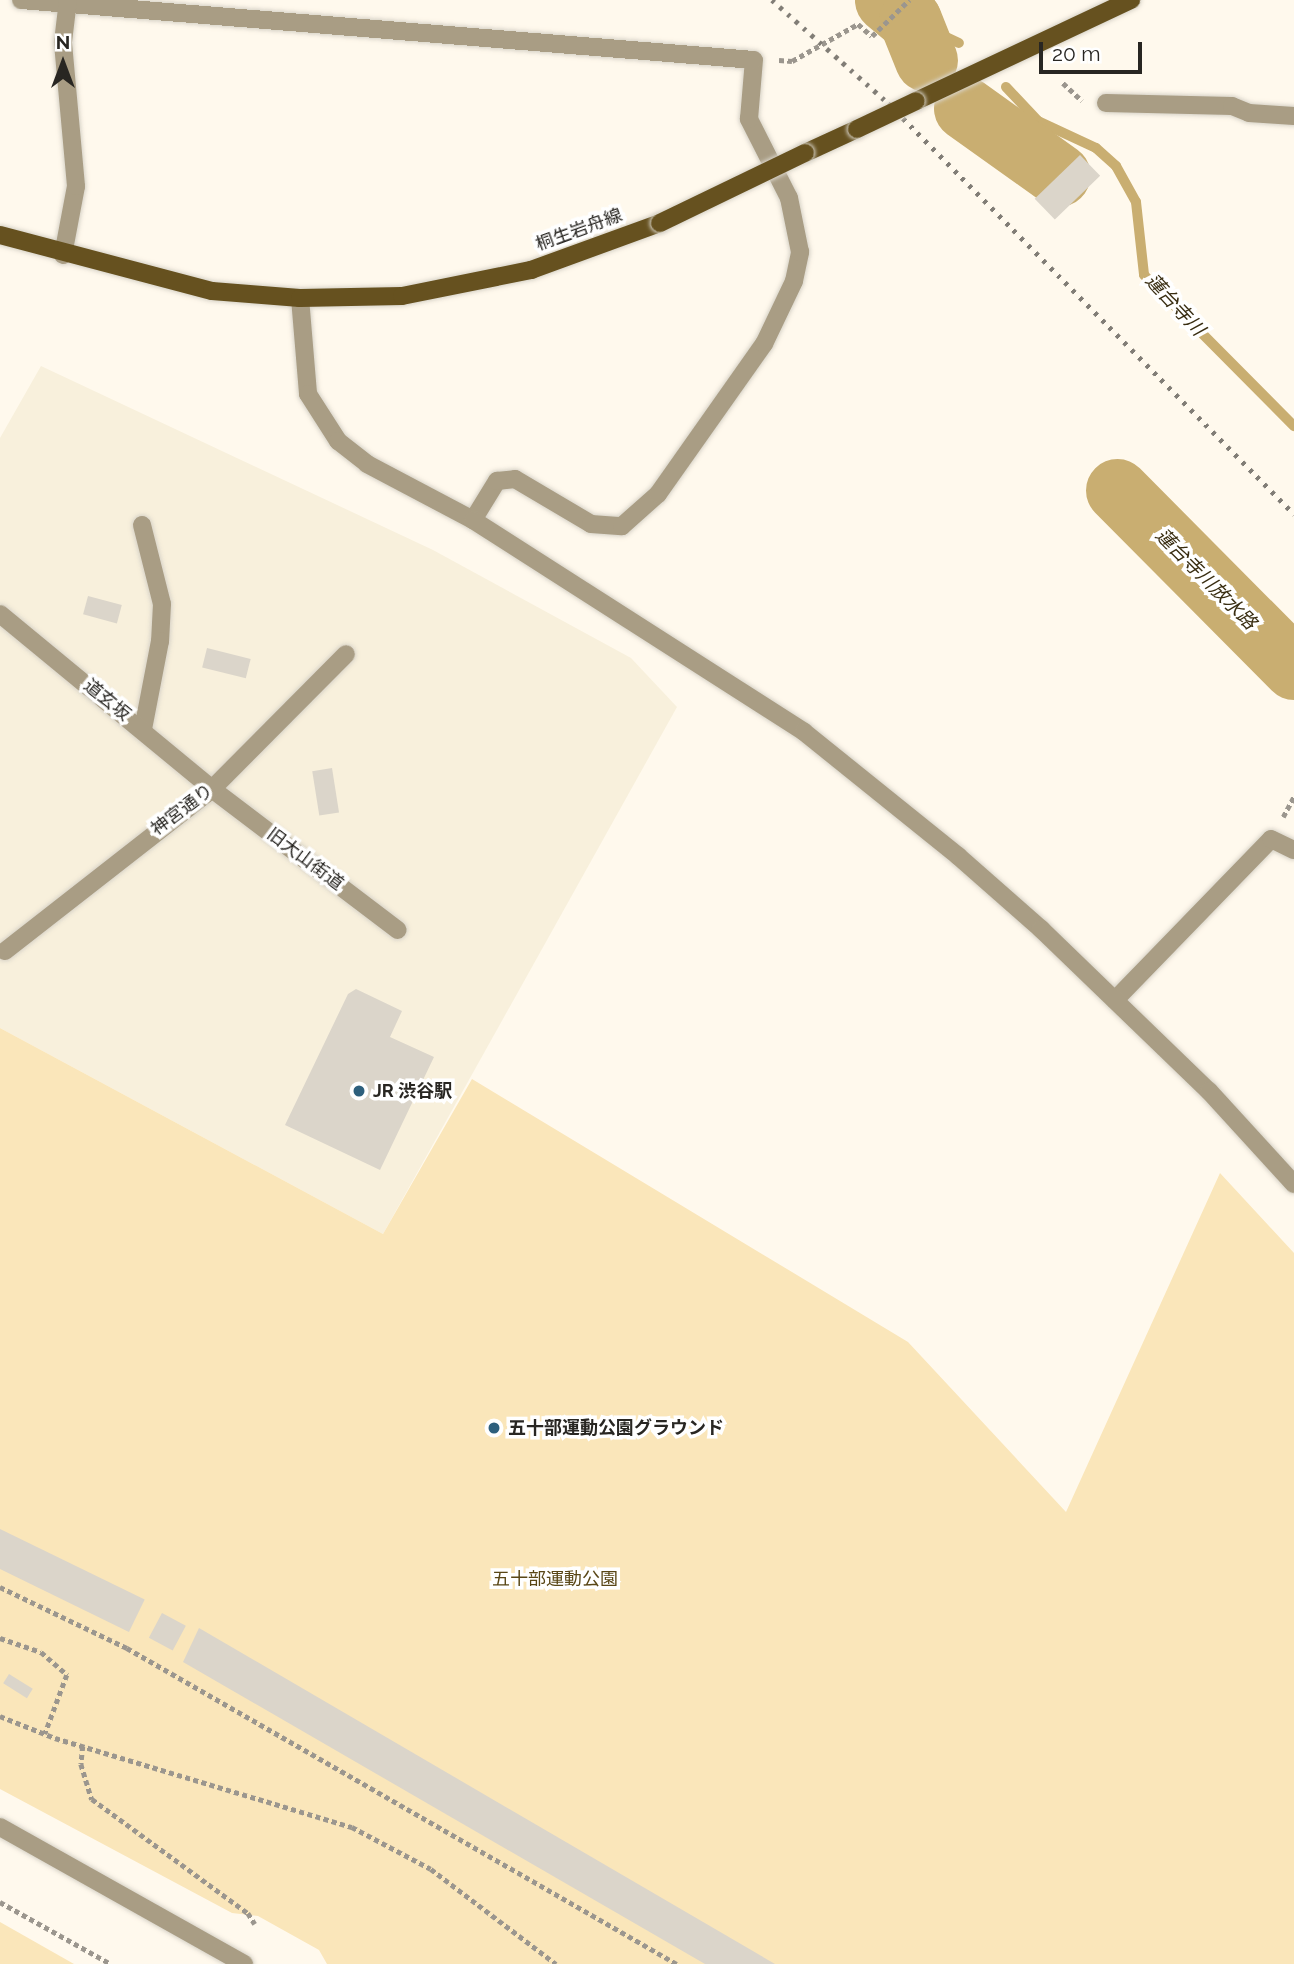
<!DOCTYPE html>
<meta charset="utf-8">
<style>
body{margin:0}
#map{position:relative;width:1294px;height:1964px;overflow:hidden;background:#fff9ed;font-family:Raleway,"Noto Sans JP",sans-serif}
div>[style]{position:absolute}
.built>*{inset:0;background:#f8f0dc}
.green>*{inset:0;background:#fae6ba}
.stream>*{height:10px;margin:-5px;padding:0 5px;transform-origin:5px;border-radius:5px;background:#c9ae71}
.river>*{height:63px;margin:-31.5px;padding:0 31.5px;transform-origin:31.5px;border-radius:31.5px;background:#c9ae71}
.building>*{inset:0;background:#dbd5ca;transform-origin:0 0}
.path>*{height:4.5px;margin-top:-2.25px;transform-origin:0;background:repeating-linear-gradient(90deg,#9b968e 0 5px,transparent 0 8.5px)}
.roads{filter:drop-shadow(0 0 2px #d8d3c8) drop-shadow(0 0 2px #d8d3c8)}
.service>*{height:18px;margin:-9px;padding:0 9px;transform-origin:9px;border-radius:9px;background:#a99d84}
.minor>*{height:18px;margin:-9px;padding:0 9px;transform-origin:9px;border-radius:9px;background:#a99d84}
.tertiary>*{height:18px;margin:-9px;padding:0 9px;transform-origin:9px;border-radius:9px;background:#a99d84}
.primary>*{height:18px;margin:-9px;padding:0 9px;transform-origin:9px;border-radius:9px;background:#66511f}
.rail>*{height:5px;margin-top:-2.5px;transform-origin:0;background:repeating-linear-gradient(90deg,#817d76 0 3.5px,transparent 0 10.5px)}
.bridges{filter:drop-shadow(0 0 2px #d8d3c8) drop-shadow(0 0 2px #d8d3c8)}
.primary-bridge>*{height:18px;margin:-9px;padding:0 9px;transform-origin:9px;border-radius:9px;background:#66511f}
.dots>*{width:19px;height:19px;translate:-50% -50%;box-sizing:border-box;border:4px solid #fff;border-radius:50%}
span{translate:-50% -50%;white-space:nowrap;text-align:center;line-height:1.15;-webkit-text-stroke:7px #fff;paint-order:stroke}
.street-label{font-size:18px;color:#282622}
.poi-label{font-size:18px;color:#282622;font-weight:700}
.left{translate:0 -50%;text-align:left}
.park-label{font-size:18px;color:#594616}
.water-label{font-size:19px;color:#392d11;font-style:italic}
.north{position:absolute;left:28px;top:28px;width:70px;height:70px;-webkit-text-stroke:5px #fff;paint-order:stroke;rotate:0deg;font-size:19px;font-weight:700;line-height:28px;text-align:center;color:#282622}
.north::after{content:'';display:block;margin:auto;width:24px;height:32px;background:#282622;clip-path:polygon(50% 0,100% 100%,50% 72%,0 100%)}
.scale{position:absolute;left:1039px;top:42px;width:103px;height:32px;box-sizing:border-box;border:4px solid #282622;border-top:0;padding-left:9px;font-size:21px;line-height:24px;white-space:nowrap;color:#282622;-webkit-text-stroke:5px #fff;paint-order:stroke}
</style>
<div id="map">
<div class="built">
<div style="clip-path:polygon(41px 366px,433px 550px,631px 658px,677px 707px,383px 1234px,0 1028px,0 438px)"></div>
</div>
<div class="green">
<div style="clip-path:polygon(0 1028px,383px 1234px,472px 1079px,908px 1342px,1066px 1512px,1220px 1173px,1294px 1253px,1294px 1964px,327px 1964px,319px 1950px,258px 1916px,232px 1913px,0 1789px)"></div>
<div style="clip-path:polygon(0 1922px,74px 1964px,0 1964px)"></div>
</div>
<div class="stream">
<div style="left:910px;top:20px;width:54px;rotate:25.1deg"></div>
<div style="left:1006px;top:87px;width:47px;rotate:46.7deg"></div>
<div style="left:1038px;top:121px;width:64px;rotate:25deg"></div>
<div style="left:1096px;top:148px;width:27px;rotate:42deg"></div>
<div style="left:1116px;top:166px;width:41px;rotate:60.9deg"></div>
<div style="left:1136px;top:202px;width:73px;rotate:83.7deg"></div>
<div style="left:1144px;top:275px;width:213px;rotate:45.2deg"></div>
</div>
<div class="river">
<div style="left:886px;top:0;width:31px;rotate:40deg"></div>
<div style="left:910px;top:20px;width:43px;rotate:68.2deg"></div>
<div style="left:965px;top:108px;width:115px;rotate:35.5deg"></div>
<div style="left:1117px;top:490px;width:251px;rotate:45.2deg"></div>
</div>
<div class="building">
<div style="left:1080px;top:155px;width:29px;height:63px;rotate:46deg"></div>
<div style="left:88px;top:596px;width:35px;height:19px;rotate:15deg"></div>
<div style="left:207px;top:648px;width:45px;height:20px;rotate:14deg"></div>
<div style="left:332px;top:768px;width:45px;height:20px;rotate:81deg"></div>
<div style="clip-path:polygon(356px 989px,402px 1011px,390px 1037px,434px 1057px,380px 1170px,285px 1125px,348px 994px)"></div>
<div style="left:0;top:1529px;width:161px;height:36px;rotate:26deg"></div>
<div style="left:162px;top:1613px;width:27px;height:28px;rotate:28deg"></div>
<div style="clip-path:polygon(199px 1628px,775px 1964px,705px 1964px,183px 1662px)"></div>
<div style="left:9px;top:1674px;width:28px;height:11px;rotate:32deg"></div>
</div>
<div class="path">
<div style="left:779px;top:60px;width:13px;rotate:4deg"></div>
<div style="left:792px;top:61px;width:76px;rotate:-29.3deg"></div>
<div style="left:858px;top:24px;width:18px;rotate:41deg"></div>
<div style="left:872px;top:36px;width:52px;rotate:-44.2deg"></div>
<div style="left:1063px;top:83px;width:26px;rotate:43deg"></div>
<div style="left:1283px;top:817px;width:24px;rotate:-62deg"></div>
<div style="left:0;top:1587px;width:141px;rotate:25.7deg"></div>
<div style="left:127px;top:1648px;width:634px;rotate:29.88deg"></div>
<div style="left:0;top:1638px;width:43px;rotate:18.9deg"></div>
<div style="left:41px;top:1652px;width:35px;rotate:41deg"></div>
<div style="left:67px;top:1675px;width:63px;rotate:110.4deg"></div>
<div style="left:0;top:1716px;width:59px;rotate:21.8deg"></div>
<div style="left:55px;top:1738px;width:310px;rotate:16.7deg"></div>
<div style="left:352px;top:1827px;width:89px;rotate:28deg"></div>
<div style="left:431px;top:1869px;width:157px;rotate:37.2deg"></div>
<div style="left:83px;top:1746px;width:18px;rotate:96deg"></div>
<div style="left:81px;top:1764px;width:37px;rotate:73deg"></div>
<div style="left:92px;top:1799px;width:193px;rotate:36.2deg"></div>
<div style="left:248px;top:1913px;width:13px;rotate:58deg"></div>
<div style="left:0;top:1902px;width:127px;rotate:29.2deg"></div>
</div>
<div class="roads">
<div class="service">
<div style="left:1106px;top:103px;width:126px;rotate:1.4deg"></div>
<div style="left:1232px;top:106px;width:18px;rotate:22deg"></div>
<div style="left:473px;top:520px;width:46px;rotate:-58.4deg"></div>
<div style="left:497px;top:481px;width:18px;rotate:-6deg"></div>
<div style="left:515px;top:479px;width:88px;rotate:30.6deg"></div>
<div style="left:591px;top:524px;width:31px;rotate:4deg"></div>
<div style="left:622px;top:526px;width:48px;rotate:-41.6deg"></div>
<div style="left:658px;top:494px;width:184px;rotate:-54.8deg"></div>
<div style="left:764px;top:344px;width:70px;rotate:-64.5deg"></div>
<div style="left:794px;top:281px;width:30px;rotate:-78deg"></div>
<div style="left:800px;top:252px;width:55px;rotate:-101.5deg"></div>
<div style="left:789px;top:198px;width:89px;rotate:-116.9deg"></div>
<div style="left:749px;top:119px;width:59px;rotate:-85.2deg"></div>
<div style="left:142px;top:525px;width:81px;rotate:75.8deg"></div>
<div style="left:162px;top:604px;width:37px;rotate:93deg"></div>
<div style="left:160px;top:641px;width:90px;rotate:100.9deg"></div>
<div style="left:0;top:614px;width:275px;rotate:39.5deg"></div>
<div style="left:212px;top:789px;width:233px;rotate:37.2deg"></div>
<div style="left:5px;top:951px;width:263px;rotate:-38deg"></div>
<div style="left:212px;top:789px;width:190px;rotate:-45.2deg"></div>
<div style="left:1115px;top:1000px;width:224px;rotate:-45.9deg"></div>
<div style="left:1271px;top:839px;width:25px;rotate:26deg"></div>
</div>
<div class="minor">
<div style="left:21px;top:0;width:735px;rotate:4.68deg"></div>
<div style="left:1249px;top:113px;width:45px;rotate:3.8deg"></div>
<div style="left:63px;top:255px;width:70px;rotate:-79.3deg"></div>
<div style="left:76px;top:186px;width:145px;rotate:-95.2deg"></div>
<div style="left:63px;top:42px;width:42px;rotate:-83.2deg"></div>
</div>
<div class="tertiary">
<div style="left:300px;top:298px;width:96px;rotate:85.2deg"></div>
<div style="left:308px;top:394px;width:56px;rotate:57.4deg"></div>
<div style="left:338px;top:441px;width:37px;rotate:38deg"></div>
<div style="left:367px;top:464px;width:120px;rotate:27.8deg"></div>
<div style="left:473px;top:520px;width:393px;rotate:32.6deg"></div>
<div style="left:804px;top:732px;width:198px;rotate:38.8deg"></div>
<div style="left:958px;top:856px;width:111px;rotate:41.3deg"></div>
<div style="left:1041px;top:929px;width:233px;rotate:44deg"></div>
<div style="left:1209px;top:1091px;width:126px;rotate:47.6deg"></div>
<div style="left:0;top:1827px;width:280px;rotate:29.3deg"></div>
</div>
<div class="primary">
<div style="left:916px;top:101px;width:238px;rotate:-25.2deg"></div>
<div style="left:805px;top:153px;width:57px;rotate:-24.8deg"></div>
<div style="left:0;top:235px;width:219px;rotate:14.8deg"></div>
<div style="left:212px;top:291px;width:88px;rotate:4.5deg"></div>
<div style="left:300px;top:298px;width:102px;rotate:-1.1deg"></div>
<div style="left:402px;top:296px;width:132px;rotate:-11.4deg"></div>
<div style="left:531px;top:270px;width:137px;rotate:-20deg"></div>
</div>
</div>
<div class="rail">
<div style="left:772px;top:0;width:155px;rotate:41.6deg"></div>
<div style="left:888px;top:103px;width:578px;rotate:45.35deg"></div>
</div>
<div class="bridges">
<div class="primary-bridge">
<div style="left:857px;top:129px;width:65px;rotate:-25.4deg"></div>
<div style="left:660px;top:223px;width:161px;rotate:-25.8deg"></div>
</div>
</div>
<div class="dots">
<div style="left:359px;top:1091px;background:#2d5f7c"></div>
<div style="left:494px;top:1428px;background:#2d5f7c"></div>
</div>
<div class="street-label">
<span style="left:579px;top:230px;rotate:-20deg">桐生岩舟線</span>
<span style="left:107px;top:700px;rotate:39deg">道玄坂</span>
<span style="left:182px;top:810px;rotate:-37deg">神宮通り</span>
<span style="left:305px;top:859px;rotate:37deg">旧大山街道</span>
</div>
<div class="poi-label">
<span class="left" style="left:373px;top:1091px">JR 渋谷駅</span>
<span class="left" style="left:508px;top:1428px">五十部運動公園グラウンド</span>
</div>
<div class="park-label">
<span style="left:555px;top:1579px">五十部運動公園</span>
</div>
<div class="water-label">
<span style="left:1175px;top:305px;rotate:47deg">蓮台寺川</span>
<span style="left:1206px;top:579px;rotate:45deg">蓮台寺川放水路</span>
</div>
<div class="north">N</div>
<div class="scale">20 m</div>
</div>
